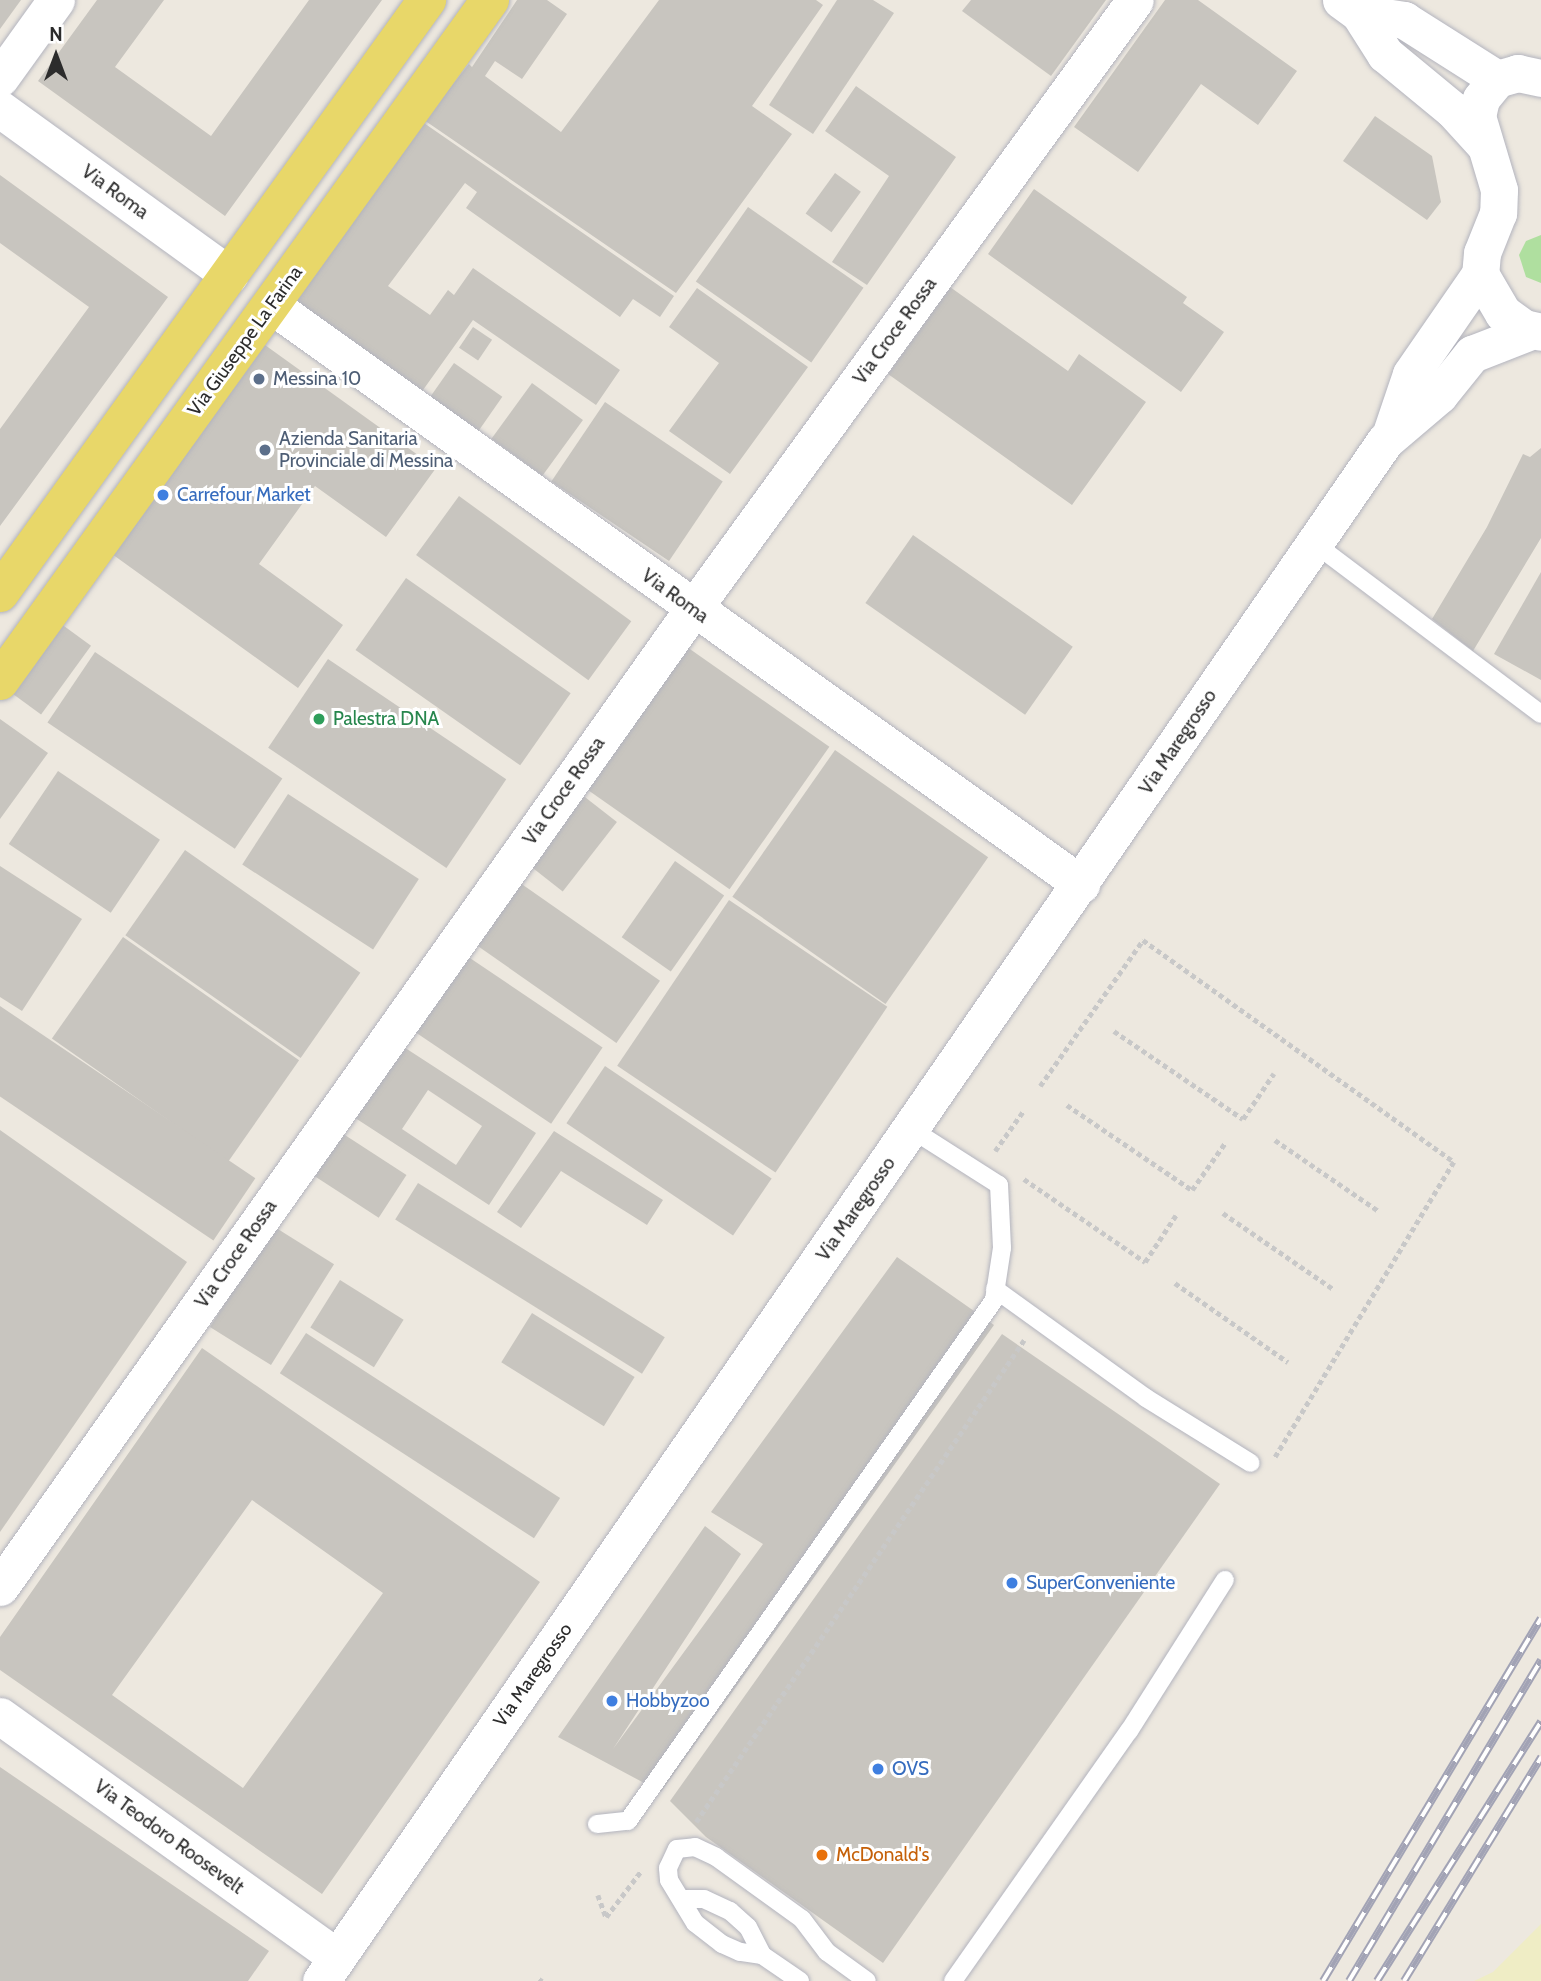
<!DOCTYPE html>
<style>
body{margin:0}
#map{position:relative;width:1541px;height:1981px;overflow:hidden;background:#ede8df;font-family:Cabin,sans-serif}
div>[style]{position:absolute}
.green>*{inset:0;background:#afdf9f}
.sand>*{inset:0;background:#efedc5}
.building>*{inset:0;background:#c8c5bf;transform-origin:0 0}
.path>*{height:4.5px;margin-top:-2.25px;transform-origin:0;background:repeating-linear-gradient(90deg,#c8c8c8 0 5px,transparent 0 8.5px)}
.roads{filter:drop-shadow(0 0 2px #b3b4be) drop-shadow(0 0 2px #b3b4be)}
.lane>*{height:18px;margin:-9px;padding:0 9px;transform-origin:9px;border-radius:9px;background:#fff}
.street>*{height:37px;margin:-18.5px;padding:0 18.5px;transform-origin:18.5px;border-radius:18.5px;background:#fff}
.primary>*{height:38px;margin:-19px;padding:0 19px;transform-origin:19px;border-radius:19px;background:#e8d769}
.rail>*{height:8px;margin-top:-4px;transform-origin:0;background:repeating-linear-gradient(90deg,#fff 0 16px,#a2a3b5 0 32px);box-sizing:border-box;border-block:2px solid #a2a3b5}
.dots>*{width:19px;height:19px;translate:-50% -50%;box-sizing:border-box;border:4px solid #fff;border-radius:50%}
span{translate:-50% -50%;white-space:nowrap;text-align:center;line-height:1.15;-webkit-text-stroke:6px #fff;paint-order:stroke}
.street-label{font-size:19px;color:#2c2c2c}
.service-label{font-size:19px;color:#4e5e75}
.left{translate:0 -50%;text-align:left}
.shop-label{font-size:19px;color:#366cbe}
.leisure-label{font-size:19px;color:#27864d}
.food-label{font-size:19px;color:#c56008}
.north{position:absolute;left:21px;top:21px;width:70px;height:70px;-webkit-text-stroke:5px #fff;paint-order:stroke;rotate:0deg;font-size:19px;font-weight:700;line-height:28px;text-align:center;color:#2c2c2c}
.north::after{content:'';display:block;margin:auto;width:24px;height:32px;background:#2c2c2c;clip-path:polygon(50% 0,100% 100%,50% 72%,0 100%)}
</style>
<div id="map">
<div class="green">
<div style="clip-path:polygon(1541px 235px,1541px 283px,1526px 277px,1519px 255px,1526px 241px)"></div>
</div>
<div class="sand">
<div style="clip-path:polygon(1541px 1924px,1541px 1981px,1474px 1981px,1493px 1972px)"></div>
</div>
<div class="building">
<div style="clip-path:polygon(0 0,21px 0,0 29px)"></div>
<div style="clip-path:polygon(97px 0,164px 0,115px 67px,211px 136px,309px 0,382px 0,225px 216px,38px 81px)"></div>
<div style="clip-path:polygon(517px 0,547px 0,567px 14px,522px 79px,495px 61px,485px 76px,561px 132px,659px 0,816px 0,823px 5px,752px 106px,792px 134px,676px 293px,424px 120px,469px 64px,472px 67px)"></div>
<div style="clip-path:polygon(837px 0,873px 0,894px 13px,813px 134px,769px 105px)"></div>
<div style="clip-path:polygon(971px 0,1106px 0,1051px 76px,962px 11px)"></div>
<div style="clip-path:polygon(1165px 0,1198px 0,1297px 71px,1258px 125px,1201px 84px,1138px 172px,1074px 127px)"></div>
<div style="clip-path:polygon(856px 86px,956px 157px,867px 285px,832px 262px,889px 176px,825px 131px)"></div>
<div style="clip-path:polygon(1375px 116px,1432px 156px,1441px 202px,1427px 220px,1343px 161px)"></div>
<div style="clip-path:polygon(421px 121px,674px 296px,660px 317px,633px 299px,620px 317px,466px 208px,477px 192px,465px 183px,388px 286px,430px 315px,448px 290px,454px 295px,473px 268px,620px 370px,596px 405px,473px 320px,418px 397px,288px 306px)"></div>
<div style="left:835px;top:173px;width:32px;height:50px;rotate:36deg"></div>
<div style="clip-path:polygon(0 175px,168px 297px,0 526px,0 429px,89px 307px,0 243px)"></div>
<div style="clip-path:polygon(1034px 189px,1187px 297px,1183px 303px,1224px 332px,1181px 392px,988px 254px)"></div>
<div style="left:748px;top:207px;width:141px;height:91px;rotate:35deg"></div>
<div style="clip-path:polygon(950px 287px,1068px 371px,1079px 354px,1146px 402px,1072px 505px,888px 374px)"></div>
<div style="clip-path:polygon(697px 288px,808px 367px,730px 474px,669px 431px,719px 363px,669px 327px)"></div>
<div style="left:473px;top:327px;width:23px;height:25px;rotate:34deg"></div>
<div style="clip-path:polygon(258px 340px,436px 468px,386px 537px,315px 486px,259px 564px,343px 625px,298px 688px,105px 549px)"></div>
<div style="left:454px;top:363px;width:59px;height:44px;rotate:35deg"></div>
<div style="left:532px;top:383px;width:63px;height:69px;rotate:36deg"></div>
<div style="left:605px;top:402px;width:142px;height:96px;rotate:34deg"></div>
<div style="clip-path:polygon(1541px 448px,1541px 538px,1473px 651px,1432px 619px,1487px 527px,1523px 454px,1530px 457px)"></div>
<div style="left:459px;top:496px;width:213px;height:73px;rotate:36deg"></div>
<div style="left:913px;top:535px;width:195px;height:83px;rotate:35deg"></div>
<div style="clip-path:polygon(1541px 572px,1541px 680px,1494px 654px)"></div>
<div style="left:406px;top:578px;width:201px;height:88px;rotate:35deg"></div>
<div style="left:53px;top:618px;width:47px;height:85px;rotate:36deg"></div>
<div style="left:677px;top:640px;width:186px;height:174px;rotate:35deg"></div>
<div style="left:95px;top:652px;width:226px;height:85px;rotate:34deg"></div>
<div style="left:328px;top:659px;width:215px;height:107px;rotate:34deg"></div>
<div style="clip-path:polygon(0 719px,48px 753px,0 819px)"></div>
<div style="left:835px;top:750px;width:187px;height:179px;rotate:35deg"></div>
<div style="left:58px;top:771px;width:123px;height:88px;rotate:34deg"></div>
<div style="left:572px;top:787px;width:57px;height:88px;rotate:38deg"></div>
<div style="left:288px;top:794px;width:156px;height:84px;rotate:33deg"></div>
<div style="left:185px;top:850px;width:214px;height:104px;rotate:35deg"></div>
<div style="left:675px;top:861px;width:60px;height:93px;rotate:35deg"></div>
<div style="clip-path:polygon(0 866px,82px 919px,22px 1011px,0 997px)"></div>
<div style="left:506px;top:873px;width:188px;height:76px;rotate:35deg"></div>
<div style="left:729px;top:900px;width:191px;height:200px;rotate:34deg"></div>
<div style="left:123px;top:937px;width:215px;height:124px;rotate:35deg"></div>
<div style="left:455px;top:948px;width:178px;height:92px;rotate:34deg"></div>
<div style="left:0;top:1006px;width:308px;height:75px;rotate:34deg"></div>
<div style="clip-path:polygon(evenodd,393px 1040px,536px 1133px,489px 1205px,346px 1112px,393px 1040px,428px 1090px,482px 1126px,456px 1165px,402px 1129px,428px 1090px)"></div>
<div style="left:605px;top:1066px;width:201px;height:69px;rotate:34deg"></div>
<div style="left:331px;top:1126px;width:90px;height:51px;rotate:33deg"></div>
<div style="clip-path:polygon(0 1130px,187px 1262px,0 1532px)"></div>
<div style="clip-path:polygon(554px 1131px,663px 1200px,647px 1225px,561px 1171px,521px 1228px,497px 1212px)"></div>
<div style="left:418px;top:1183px;width:291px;height:43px;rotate:32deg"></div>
<div style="left:273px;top:1226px;width:72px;height:119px;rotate:32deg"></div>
<div style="clip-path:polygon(897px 1257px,994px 1325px,661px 1792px,558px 1737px,705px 1526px,741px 1554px,613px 1749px,763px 1544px,711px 1512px)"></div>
<div style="left:340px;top:1280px;width:75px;height:56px;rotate:32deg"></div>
<div style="left:532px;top:1313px;width:121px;height:58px;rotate:32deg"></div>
<div style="left:306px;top:1333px;width:303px;height:48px;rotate:33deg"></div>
<div style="clip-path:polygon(1002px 1334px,1220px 1484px,883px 1963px,706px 1837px,670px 1801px)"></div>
<div style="clip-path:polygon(evenodd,202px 1348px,540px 1582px,322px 1894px,0 1670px,0 1637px,202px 1348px,252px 1500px,383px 1593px,243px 1788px,112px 1695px,252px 1500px)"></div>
<div style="clip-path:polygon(0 1767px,269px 1951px,248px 1981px,0 1981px)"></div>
</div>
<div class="path">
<div style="left:1114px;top:1031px;width:156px;rotate:34.3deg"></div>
<div style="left:1243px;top:1119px;width:55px;rotate:-56deg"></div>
<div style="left:1040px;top:1086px;width:179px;rotate:-54.8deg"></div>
<div style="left:1143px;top:940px;width:382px;rotate:35.5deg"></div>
<div style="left:1454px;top:1162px;width:345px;rotate:121.2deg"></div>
<div style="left:1067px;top:1105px;width:151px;rotate:34.2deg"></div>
<div style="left:1192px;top:1190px;width:57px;rotate:-54.9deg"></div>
<div style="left:1275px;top:1140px;width:127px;rotate:34.4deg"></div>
<div style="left:995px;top:1151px;width:50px;rotate:-54.7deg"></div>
<div style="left:1024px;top:1179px;width:147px;rotate:34.4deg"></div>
<div style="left:1145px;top:1262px;width:56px;rotate:-56.6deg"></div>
<div style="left:1223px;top:1213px;width:134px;rotate:34.6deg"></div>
<div style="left:1175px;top:1283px;width:138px;rotate:35deg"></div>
<div style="left:696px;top:1822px;width:583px;rotate:-55.76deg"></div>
<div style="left:598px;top:1895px;width:23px;rotate:70deg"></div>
<div style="left:606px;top:1917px;width:58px;rotate:-52.7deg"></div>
<div style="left:539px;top:1979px;width:4px;rotate:34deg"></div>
</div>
<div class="roads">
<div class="lane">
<div style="left:1314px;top:543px;width:284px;rotate:37deg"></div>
<div style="left:995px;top:1289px;width:186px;rotate:35.8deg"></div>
<div style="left:1146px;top:1398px;width:123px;rotate:31.8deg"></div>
<div style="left:597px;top:1824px;width:31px;rotate:-6deg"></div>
<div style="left:628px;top:1821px;width:637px;rotate:-54.91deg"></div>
<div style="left:994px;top:1300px;width:53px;rotate:-81.3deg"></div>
<div style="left:1002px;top:1248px;width:63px;rotate:-92.7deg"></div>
<div style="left:999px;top:1185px;width:104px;rotate:-147.5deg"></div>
<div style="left:683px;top:1899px;width:21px"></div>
<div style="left:704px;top:1899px;width:29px;rotate:25deg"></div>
<div style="left:730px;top:1911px;width:24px;rotate:42deg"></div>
<div style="left:748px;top:1927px;width:31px;rotate:63deg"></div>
<div style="left:800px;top:1981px;width:46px;rotate:-145.6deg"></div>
<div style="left:762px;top:1955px;width:22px;rotate:-172deg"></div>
<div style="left:740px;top:1952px;width:20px;rotate:-156deg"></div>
<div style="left:722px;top:1944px;width:34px;rotate:-142deg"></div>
<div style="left:695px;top:1923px;width:50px;rotate:-121.2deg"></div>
<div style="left:669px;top:1880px;width:12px;rotate:-95deg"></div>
<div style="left:668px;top:1868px;width:21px;rotate:-65deg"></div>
<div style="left:677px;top:1849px;width:18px;rotate:-6deg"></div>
<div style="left:695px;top:1847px;width:23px;rotate:25deg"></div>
<div style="left:716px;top:1857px;width:106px;rotate:35.8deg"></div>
<div style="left:802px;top:1919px;width:41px;rotate:52.9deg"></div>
<div style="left:827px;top:1952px;width:49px;rotate:35.9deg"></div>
<div style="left:953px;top:1981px;width:306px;rotate:-54.9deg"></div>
<div style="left:1129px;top:1731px;width:179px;rotate:-57.6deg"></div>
</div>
<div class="street">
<div style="left:1341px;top:0;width:22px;rotate:36deg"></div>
<div style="left:1359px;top:13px;width:49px;rotate:57.6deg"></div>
<div style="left:1385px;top:54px;width:88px;rotate:39.5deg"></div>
<div style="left:1453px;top:110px;width:45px;rotate:47.7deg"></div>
<div style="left:1359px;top:13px;width:46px;rotate:8.8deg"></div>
<div style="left:1404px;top:20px;width:110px;rotate:32.4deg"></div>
<div style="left:0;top:78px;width:96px;rotate:-54.3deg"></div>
<div style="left:1541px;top:78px;width:24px;rotate:-168deg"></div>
<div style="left:1518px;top:73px;width:22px;rotate:164deg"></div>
<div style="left:1497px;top:79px;width:26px;rotate:129deg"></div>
<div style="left:1481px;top:99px;width:17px;rotate:103deg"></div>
<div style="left:1477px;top:116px;width:77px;rotate:73.4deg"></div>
<div style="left:1499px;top:190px;width:23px;rotate:92deg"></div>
<div style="left:1498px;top:213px;width:43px;rotate:111.8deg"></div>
<div style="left:1482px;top:253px;width:21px;rotate:95deg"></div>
<div style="left:1480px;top:274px;width:45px;rotate:59.5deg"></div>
<div style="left:1503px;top:313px;width:26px;rotate:36deg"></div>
<div style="left:1524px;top:328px;width:17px;rotate:13deg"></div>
<div style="left:0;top:109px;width:283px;rotate:35.9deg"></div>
<div style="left:271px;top:305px;width:996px;rotate:35.56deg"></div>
<div style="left:1390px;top:436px;width:65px;rotate:-71.3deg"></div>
<div style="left:1411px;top:374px;width:121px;rotate:-55.4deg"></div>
<div style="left:0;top:1587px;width:1199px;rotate:-54.68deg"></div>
<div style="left:693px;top:609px;width:752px;rotate:-54.03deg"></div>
<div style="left:0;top:1716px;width:414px;rotate:35.6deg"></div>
<div style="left:321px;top:1981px;width:1872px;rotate:-55.36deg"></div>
<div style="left:1385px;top:441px;width:71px;rotate:-40.4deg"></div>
<div style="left:1439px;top:395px;width:53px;rotate:-51.2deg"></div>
<div style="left:1472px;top:354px;width:63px;rotate:-21.3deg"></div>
</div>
<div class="primary">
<div style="left:0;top:593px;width:731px;rotate:-54.24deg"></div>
<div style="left:0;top:681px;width:839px;rotate:-54.26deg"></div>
</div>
</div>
<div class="rail">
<div style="left:1323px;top:1981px;width:423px;rotate:-59deg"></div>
<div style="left:1349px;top:1981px;width:374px;rotate:-59.1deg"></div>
<div style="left:1377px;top:1981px;width:307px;rotate:-57.7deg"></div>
<div style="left:1404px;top:1981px;width:263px;rotate:-58.5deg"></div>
</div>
<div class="dots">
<div style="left:259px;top:379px;background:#5c6f8a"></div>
<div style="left:265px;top:450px;background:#5c6f8a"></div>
<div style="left:163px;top:495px;background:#3f7fe0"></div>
<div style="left:319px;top:719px;background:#2e9e5b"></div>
<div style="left:1012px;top:1583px;background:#3f7fe0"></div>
<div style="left:612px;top:1701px;background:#3f7fe0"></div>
<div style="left:878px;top:1769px;background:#3f7fe0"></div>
<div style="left:822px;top:1855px;background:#e8710a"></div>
</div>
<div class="street-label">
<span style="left:115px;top:192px;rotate:36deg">Via Roma</span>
<span style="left:895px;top:331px;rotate:-54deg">Via Croce Rossa</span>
<span style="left:245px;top:341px;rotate:-54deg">Via Giuseppe La Farina</span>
<span style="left:675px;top:596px;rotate:36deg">Via Roma</span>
<span style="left:1178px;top:742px;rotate:-56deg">Via Maregrosso</span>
<span style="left:564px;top:791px;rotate:-55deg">Via Croce Rossa</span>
<span style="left:856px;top:1209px;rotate:-55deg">Via Maregrosso</span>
<span style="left:236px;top:1254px;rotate:-55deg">Via Croce Rossa</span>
<span style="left:533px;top:1675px;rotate:-55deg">Via Maregrosso</span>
<span style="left:169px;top:1837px;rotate:36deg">Via Teodoro Roosevelt</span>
</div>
<div class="service-label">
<span class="left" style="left:273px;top:379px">Messina 10</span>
<span class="left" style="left:279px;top:450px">Azienda Sanitaria<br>Provinciale di Messina</span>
</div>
<div class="shop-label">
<span class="left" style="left:177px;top:495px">Carrefour Market</span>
<span class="left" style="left:1026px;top:1583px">SuperConveniente</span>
<span class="left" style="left:626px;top:1701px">Hobbyzoo</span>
<span class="left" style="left:892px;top:1769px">OVS</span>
</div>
<div class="leisure-label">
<span class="left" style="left:333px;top:719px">Palestra DNA</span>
</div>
<div class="food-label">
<span class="left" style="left:836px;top:1855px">McDonald's</span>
</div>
<div class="north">N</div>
</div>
